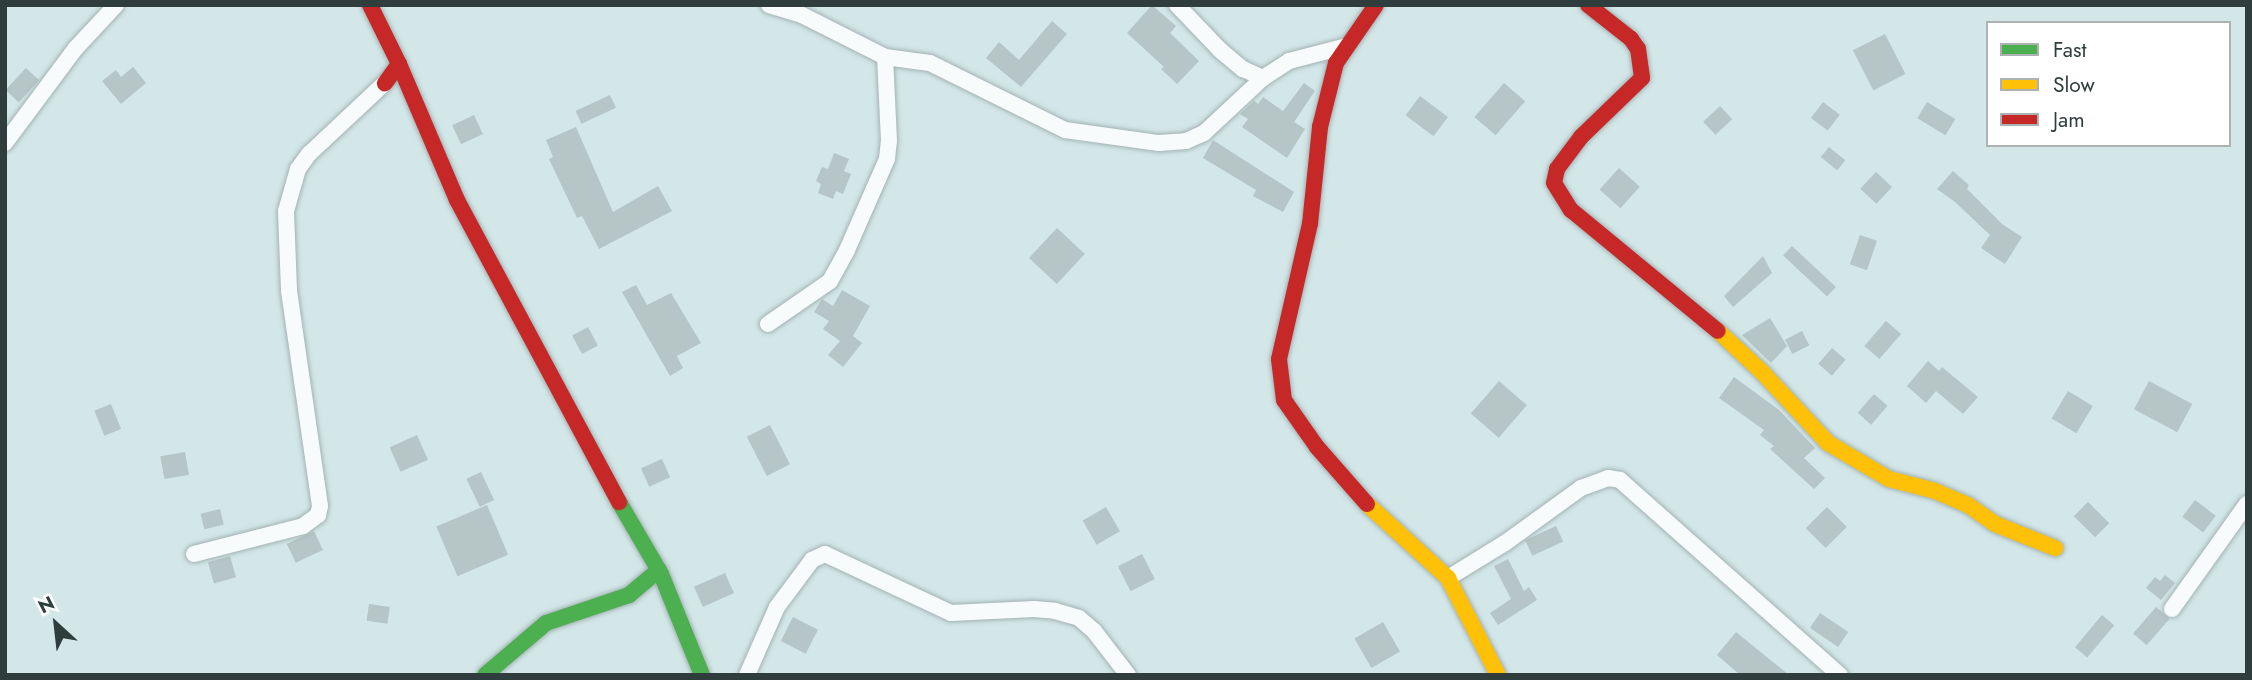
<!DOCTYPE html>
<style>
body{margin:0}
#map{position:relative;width:2252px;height:680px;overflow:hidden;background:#d3e7e8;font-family:Jost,sans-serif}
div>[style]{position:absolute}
.building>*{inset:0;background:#b6c5c6;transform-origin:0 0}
.roads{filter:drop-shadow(0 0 2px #a3b2b3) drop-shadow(0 0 2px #a3b2b3)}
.street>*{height:16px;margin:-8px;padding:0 8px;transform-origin:8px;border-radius:8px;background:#f8fbfc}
.fast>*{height:16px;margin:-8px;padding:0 8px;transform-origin:8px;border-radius:8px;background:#4caf50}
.slow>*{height:16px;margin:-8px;padding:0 8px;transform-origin:8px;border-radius:8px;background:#ffc107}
.jam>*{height:16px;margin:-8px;padding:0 8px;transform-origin:8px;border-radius:8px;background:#c62828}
span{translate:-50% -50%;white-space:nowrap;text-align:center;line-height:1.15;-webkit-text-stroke:6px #fff;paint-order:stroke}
.frame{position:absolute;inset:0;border:7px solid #2f3d3d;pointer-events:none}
.legend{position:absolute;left:1986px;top:21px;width:245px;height:126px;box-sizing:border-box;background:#fff;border:2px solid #acb1b1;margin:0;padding:9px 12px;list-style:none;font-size:21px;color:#2f3d3d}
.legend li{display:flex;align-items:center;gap:14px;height:35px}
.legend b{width:35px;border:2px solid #acb1b1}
.north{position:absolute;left:21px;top:589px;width:70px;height:70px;-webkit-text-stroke:5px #fff;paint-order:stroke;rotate:333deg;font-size:19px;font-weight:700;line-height:28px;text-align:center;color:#2f3d3d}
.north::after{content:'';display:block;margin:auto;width:24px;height:32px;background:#2f3d3d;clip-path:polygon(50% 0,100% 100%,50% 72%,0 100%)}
</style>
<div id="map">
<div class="building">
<div style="clip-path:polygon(1152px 5px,1176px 26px,1170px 33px,1199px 61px,1177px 84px,1161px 69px,1164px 67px,1127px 33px)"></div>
<div style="clip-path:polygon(1052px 21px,1067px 34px,1021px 87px,986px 58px,999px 42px,1019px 60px)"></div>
<div style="left:1885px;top:34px;width:45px;height:36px;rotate:63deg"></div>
<div style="clip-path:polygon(133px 67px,146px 83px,121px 104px,102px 81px,116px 70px,121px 77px)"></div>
<div style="left:26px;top:68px;width:18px;height:30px;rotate:43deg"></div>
<div style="clip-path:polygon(1304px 83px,1315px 91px,1294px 122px,1305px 129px,1287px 158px,1242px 127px,1248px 119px,1240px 114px,1254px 101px,1258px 104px,1263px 97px,1283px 111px)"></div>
<div style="left:1504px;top:83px;width:28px;height:45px;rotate:41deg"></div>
<div style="left:610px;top:95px;width:14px;height:38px;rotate:65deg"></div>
<div style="left:1420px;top:96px;width:35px;height:24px;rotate:37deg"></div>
<div style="left:1823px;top:102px;width:21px;height:20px;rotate:37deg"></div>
<div style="left:1927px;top:102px;width:33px;height:19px;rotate:31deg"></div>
<div style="left:1720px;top:106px;width:18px;height:23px;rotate:47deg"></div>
<div style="left:474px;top:115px;width:21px;height:24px;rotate:65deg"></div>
<div style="clip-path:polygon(576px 127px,613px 212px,658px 186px,672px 211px,599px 249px,582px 216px,577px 218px,549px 159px,553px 157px,546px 140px)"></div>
<div style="clip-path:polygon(1213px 140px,1294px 192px,1283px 212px,1253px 196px,1256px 190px,1203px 158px)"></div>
<div style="left:1829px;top:147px;width:21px;height:13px;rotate:39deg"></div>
<div style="clip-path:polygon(834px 153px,849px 159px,844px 171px,851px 174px,843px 194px,836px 191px,833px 199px,818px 193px,821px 184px,816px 181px,822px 167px,828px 169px)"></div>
<div style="left:1619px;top:168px;width:28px;height:29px;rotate:42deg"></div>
<div style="clip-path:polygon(1953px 171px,1969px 185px,1967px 189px,2002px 224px,2022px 237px,2005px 264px,1981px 248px,1990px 235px,1955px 202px,1937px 189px)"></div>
<div style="left:1876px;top:172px;width:22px;height:23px;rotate:43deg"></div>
<div style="left:1057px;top:228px;width:38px;height:41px;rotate:43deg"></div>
<div style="left:1860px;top:235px;width:18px;height:31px;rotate:19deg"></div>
<div style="left:1792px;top:246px;width:60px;height:13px;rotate:43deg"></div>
<div style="clip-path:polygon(1763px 256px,1772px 273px,1733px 307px,1724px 296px)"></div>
<div style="clip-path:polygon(636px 285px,647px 305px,671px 293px,701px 343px,677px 356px,683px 368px,670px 376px,622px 292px)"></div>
<div style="clip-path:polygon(842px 290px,870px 306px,853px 336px,862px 343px,843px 367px,828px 355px,840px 341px,823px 329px,829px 321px,814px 312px,822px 299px,833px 306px)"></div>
<div style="clip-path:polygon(1770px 318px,1787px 346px,1771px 363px,1742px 335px)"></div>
<div style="left:1886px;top:321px;width:20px;height:33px;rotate:41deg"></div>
<div style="left:588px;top:327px;width:21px;height:18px;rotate:62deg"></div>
<div style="left:1802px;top:331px;width:16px;height:19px;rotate:63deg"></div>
<div style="left:1832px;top:348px;width:18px;height:21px;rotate:41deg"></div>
<div style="clip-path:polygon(1928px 361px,1939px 371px,1942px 367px,1978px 397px,1963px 414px,1936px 391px,1926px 403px,1907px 386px)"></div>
<div style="clip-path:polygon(1734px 377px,1779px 410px,1815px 448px,1804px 458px,1825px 478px,1814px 489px,1770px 449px,1774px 446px,1760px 435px,1764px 430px,1719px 398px)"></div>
<div style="left:1499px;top:381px;width:37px;height:43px;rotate:41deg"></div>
<div style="left:2149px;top:381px;width:49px;height:32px;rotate:28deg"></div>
<div style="left:2068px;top:391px;width:29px;height:32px;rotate:31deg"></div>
<div style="left:1874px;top:394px;width:18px;height:25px;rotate:41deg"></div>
<div style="left:111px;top:404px;width:27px;height:18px;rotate:68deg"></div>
<div style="left:770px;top:425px;width:44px;height:26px;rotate:63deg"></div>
<div style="left:417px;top:435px;width:27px;height:30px;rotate:66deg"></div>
<div style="left:185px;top:452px;width:23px;height:25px;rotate:80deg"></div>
<div style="left:662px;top:459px;width:20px;height:23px;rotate:66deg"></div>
<div style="left:481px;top:472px;width:31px;height:16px;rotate:65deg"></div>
<div style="left:2195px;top:500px;width:26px;height:21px;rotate:37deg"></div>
<div style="left:2088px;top:502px;width:30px;height:20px;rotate:45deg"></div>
<div style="left:487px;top:505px;width:54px;height:55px;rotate:67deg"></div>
<div style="left:1106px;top:507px;width:28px;height:27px;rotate:60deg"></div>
<div style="left:1827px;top:507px;width:28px;height:30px;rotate:45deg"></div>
<div style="left:220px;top:509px;width:16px;height:20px;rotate:76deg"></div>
<div style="left:1556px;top:526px;width:17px;height:34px;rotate:65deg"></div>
<div style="left:314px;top:531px;width:21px;height:30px;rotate:65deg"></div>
<div style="left:1142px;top:554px;width:28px;height:27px;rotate:63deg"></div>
<div style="left:230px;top:556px;width:22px;height:23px;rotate:74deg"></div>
<div style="clip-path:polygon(1508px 559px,1524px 591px,1529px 587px,1537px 600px,1498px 625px,1490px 613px,1511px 599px,1494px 566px)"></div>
<div style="left:725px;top:573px;width:22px;height:34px;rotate:66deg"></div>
<div style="clip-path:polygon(2165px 575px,2175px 583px,2161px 600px,2146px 588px,2155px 577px,2160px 581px)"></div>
<div style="left:369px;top:604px;width:21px;height:17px;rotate:8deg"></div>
<div style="left:2156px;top:607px;width:18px;height:35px;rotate:41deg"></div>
<div style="left:1820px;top:613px;width:34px;height:18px;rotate:34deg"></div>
<div style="left:2102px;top:615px;width:16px;height:42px;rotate:40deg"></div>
<div style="left:793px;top:617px;width:28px;height:27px;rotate:27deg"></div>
<div style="left:1383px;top:622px;width:34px;height:33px;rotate:60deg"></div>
<div style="clip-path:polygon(1736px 632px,1789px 675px,1740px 675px,1717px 655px)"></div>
</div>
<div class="roads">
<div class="street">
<div style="left:769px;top:5px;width:34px;rotate:17deg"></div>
<div style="left:802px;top:15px;width:93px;rotate:26.8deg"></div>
<div style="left:885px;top:57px;width:45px;rotate:7.6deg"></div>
<div style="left:930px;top:63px;width:151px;rotate:26.4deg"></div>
<div style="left:1065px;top:130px;width:95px;rotate:7.9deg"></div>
<div style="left:1159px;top:143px;width:27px;rotate:-4deg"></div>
<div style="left:1186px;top:141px;width:20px;rotate:-24deg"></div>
<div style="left:1204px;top:133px;width:81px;rotate:-43deg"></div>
<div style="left:1263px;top:78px;width:31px;rotate:-33deg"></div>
<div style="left:1289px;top:61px;width:60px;rotate:-14.5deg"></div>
<div style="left:1177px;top:5px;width:62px;rotate:46.3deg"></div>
<div style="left:1220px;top:50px;width:30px;rotate:40deg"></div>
<div style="left:1243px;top:69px;width:22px;rotate:24deg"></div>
<div style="left:5px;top:143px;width:117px;rotate:-53.3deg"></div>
<div style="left:75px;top:49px;width:60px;rotate:-47deg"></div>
<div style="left:768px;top:324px;width:75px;rotate:-34.7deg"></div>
<div style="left:830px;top:281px;width:35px;rotate:-61deg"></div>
<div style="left:847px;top:250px;width:99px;rotate:-66.3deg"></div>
<div style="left:887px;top:159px;width:18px;rotate:-84deg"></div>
<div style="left:889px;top:141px;width:84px;rotate:-92.7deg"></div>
<div style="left:194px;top:554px;width:113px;rotate:-14.4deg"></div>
<div style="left:303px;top:526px;width:19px;rotate:-36deg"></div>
<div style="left:318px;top:515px;width:9px;rotate:-77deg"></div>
<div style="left:320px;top:506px;width:218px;rotate:-98.2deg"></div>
<div style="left:289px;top:290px;width:79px;rotate:-92.2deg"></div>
<div style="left:286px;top:211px;width:44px;rotate:-74.1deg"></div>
<div style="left:298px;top:169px;width:19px;rotate:-54deg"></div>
<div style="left:309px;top:154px;width:104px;rotate:-43.1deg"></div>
<div style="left:1448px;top:578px;width:67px;rotate:-31.6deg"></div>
<div style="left:1505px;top:543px;width:94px;rotate:-35.9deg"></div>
<div style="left:1581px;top:488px;width:29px;rotate:-20deg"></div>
<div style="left:1608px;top:478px;width:12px;rotate:9deg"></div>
<div style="left:1620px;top:480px;width:294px;rotate:41.6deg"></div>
<div style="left:2172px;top:609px;width:129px;rotate:-54.5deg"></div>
<div style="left:747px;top:675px;width:74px;rotate:-66.2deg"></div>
<div style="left:777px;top:607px;width:59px;rotate:-53.3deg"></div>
<div style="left:812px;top:560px;width:14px;rotate:-25deg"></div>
<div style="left:825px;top:554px;width:139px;rotate:25.1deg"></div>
<div style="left:951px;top:613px;width:83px;rotate:-2.8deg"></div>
<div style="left:1034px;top:609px;width:21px;rotate:5deg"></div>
<div style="left:1055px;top:611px;width:25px;rotate:16deg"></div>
<div style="left:1079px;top:618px;width:20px;rotate:41deg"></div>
<div style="left:1094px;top:631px;width:56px;rotate:52.3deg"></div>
</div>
<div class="fast">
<div style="left:619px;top:502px;width:83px;rotate:59.7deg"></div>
<div style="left:661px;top:574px;width:109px;rotate:67.9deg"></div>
<div style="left:485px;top:675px;width:80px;rotate:-40.4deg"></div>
<div style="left:546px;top:623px;width:88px;rotate:-18.6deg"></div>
<div style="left:629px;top:595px;width:39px;rotate:-40deg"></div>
</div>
<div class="slow">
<div style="left:1718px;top:331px;width:60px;rotate:43deg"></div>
<div style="left:1762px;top:372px;width:97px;rotate:47.1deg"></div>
<div style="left:1828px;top:443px;width:71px;rotate:30.5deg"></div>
<div style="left:1889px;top:479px;width:48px;rotate:14.6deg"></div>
<div style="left:1935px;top:491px;width:36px;rotate:23deg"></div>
<div style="left:1968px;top:505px;width:33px;rotate:35deg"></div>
<div style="left:1995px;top:524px;width:65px;rotate:21.8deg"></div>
<div style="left:1367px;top:504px;width:110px;rotate:42.4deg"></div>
<div style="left:1448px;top:578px;width:109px;rotate:62.7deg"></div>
</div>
<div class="jam">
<div style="left:370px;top:5px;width:66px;rotate:63.8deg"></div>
<div style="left:399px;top:64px;width:24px;rotate:126deg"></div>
<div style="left:1588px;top:5px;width:55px;rotate:38.3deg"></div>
<div style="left:1631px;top:39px;width:12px;rotate:55deg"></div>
<div style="left:1638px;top:49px;width:29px;rotate:82deg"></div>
<div style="left:1642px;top:78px;width:85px;rotate:136deg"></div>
<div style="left:1581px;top:137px;width:40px;rotate:127deg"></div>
<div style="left:1557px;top:169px;width:14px;rotate:102deg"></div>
<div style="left:1554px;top:183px;width:32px;rotate:58deg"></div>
<div style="left:1571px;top:210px;width:190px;rotate:39.5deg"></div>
<div style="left:399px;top:64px;width:148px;rotate:66.9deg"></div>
<div style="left:457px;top:200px;width:343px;rotate:61.8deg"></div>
<div style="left:1367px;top:504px;width:76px;rotate:-131.3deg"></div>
<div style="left:1317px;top:447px;width:57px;rotate:-125.1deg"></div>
<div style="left:1284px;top:400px;width:41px;rotate:-97deg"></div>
<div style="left:1279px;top:359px;width:139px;rotate:-77.1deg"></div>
<div style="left:1310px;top:224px;width:98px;rotate:-84.1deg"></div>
<div style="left:1320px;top:127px;width:66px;rotate:-76deg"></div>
<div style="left:1336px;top:63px;width:70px;rotate:-55.4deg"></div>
</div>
</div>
<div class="frame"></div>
<ul class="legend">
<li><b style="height:9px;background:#4caf50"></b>Fast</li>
<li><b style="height:9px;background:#ffc107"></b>Slow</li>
<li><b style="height:9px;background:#c62828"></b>Jam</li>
</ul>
<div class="north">N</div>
</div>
